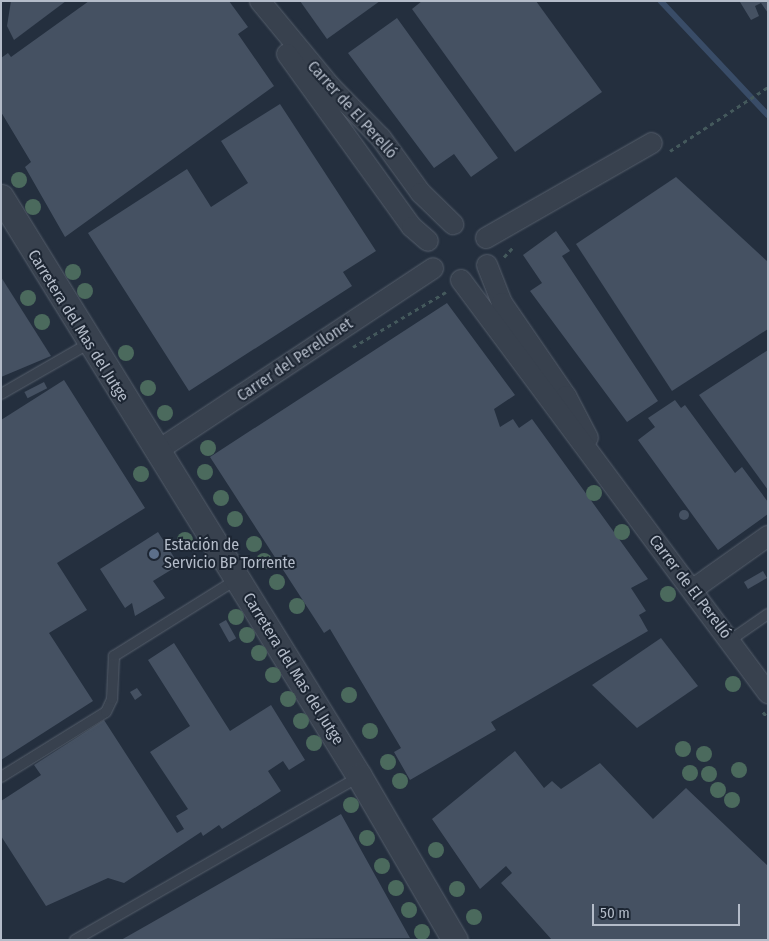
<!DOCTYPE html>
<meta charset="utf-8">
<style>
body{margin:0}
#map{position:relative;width:769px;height:941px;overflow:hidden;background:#242f3e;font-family:"Fira Sans Condensed",sans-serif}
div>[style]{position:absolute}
.stream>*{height:5.5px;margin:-2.75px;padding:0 2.75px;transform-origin:2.75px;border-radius:2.75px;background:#394c67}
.building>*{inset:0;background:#455162;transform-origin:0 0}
.round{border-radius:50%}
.path>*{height:3px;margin-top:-1.5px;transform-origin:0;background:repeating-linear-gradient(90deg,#44595c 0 4px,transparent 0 8px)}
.roads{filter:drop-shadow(0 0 1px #565f6c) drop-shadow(0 0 1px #565f6c)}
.service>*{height:10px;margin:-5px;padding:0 5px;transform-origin:5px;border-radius:5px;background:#38414e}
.minor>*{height:20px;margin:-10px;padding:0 10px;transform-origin:10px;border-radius:10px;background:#38414e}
.tertiary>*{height:25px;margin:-12.5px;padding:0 12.5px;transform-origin:12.5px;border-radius:12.5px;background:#38414e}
.trees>*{width:16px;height:16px;margin:-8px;border-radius:50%;background:#4b6a5d}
.dots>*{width:14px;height:14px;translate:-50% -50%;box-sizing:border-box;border:2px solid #1d2633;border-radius:50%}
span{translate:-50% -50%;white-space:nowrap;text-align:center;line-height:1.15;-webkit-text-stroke:4px #1d2633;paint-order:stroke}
.street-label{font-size:16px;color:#b4bcc9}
.poi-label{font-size:16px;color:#b4bcc9}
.left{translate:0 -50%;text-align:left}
.frame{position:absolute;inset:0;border:2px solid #b4bcc9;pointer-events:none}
.scale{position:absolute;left:592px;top:904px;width:148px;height:22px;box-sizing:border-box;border:2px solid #b4bcc9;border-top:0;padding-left:6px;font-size:15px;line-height:18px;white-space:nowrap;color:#b4bcc9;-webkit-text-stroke:4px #1d2633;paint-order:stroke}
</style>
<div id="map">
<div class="stream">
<div style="left:661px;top:1px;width:156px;rotate:46.8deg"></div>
</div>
<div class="building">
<div style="clip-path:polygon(11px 1px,66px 1px,14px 40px,7px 26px)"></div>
<div style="clip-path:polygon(89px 1px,229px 1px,248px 27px,238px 34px,274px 86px,65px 237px,25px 167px,31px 162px,1px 112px,1px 58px,8px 53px,11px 57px)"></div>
<div style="clip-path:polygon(300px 1px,380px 1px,327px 39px)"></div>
<div style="clip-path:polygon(422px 1px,536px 1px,602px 92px,515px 152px,412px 9px)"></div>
<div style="clip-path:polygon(768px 1px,768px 13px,761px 3px,755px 6px,759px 16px,751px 20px,740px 2px)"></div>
<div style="clip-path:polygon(397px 18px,498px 158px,471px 177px,454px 154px,434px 168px,348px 53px)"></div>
<div style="clip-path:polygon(280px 104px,376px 251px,343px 272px,352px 286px,189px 391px,88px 233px,187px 169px,211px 207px,248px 183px,221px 141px)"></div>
<div style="clip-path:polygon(676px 177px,768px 262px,768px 329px,672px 391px,576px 244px)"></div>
<div style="clip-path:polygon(556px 231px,570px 251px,562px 256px,658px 401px,627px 422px,530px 291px,542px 283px,523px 255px)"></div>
<div style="clip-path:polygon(1px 277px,51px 356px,1px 377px)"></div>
<div style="clip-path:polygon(447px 303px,515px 395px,494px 409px,500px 427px,513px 419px,519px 428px,532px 419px,648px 579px,631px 588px,646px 611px,639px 615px,648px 631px,491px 722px,496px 730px,410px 780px,394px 752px,401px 748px,330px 629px,324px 633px,210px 457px)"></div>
<div style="clip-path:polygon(768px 350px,768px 490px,699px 395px)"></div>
<div style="clip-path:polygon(64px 380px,145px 508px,57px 563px,87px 610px,49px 633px,93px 701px,1px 760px,1px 420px)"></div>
<div style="left:44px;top:382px;width:7px;height:22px;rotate:63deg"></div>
<div style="clip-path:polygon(675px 400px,681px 408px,685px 405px,735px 473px,742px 467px,768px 502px,768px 514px,718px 550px,638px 440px,655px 427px,648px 418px)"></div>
<div class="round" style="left:679px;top:510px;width:10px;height:10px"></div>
<div style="clip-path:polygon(158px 532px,179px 565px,153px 581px,165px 598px,135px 616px,132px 603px,125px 608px,100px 569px)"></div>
<div style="left:763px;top:571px;width:8px;height:22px;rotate:60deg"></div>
<div style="left:226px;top:620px;width:21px;height:8px;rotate:61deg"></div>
<div style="clip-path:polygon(661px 638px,698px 686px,637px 728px,592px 685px)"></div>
<div style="clip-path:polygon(174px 643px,230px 731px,271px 705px,305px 760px,289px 770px,283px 761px,268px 771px,281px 791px,222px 829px,219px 825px,203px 836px,201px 832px,124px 883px,108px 878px,46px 906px,1px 836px,1px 801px,41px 775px,34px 765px,104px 720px,177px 833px,184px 829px,176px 816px,188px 809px,150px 752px,190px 726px,148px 660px)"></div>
<div style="clip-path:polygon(137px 688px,142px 695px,135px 700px,130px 692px)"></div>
<div style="clip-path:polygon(515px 751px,544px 788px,552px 781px,561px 789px,600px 763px,653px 819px,686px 788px,768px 866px,768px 940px,552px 940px,501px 883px,512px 873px,506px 866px,480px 889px,432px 819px)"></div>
<div style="clip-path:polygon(341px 814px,410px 938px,121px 940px,151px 923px)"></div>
</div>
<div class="path">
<div style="left:670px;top:151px;width:117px;rotate:-33.1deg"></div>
<div style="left:504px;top:257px;width:16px;rotate:-47deg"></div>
<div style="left:353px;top:347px;width:108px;rotate:-30.6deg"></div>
<div style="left:763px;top:712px;width:8px;rotate:50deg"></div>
</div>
<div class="roads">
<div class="service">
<div style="left:1px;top:394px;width:100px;rotate:-29.9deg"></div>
<div style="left:729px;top:641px;width:47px;rotate:-34.7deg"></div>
<div style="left:1px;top:777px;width:123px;rotate:-31.8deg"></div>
<div style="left:106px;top:712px;width:14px;rotate:-65deg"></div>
<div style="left:112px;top:699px;width:43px;rotate:-87.3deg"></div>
<div style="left:114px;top:656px;width:145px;rotate:-32deg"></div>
<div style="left:75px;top:940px;width:327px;rotate:-29.9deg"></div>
</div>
<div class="minor">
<div style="left:260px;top:1px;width:112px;rotate:50.5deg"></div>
<div style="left:331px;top:87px;width:71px;rotate:45.6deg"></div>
<div style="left:381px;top:138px;width:68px;rotate:54deg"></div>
<div style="left:421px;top:193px;width:45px;rotate:44.1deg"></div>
<div style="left:287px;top:54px;width:213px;rotate:54.2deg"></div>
<div style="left:412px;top:227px;width:21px;rotate:41deg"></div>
<div style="left:486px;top:238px;width:191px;rotate:-29.8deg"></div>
<div style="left:487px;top:265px;width:41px;rotate:68.5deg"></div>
<div style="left:502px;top:303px;width:113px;rotate:55.5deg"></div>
<div style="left:566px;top:396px;width:47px;rotate:62.4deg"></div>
<div style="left:461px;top:280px;width:515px;rotate:53.38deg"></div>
<div style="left:157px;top:451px;width:331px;rotate:-33.5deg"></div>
<div style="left:692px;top:590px;width:93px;rotate:-35.4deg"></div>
</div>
<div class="tertiary">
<div style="left:1px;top:197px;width:681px;rotate:58.27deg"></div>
<div style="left:359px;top:776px;width:190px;rotate:59.7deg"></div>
</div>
</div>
<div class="trees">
<div style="left:19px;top:180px"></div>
<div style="left:33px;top:207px"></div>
<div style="left:73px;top:272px"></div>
<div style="left:85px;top:291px"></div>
<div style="left:28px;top:298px"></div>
<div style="left:42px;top:322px"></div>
<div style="left:126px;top:353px"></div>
<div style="left:148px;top:388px"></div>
<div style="left:165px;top:413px"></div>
<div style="left:208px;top:448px"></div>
<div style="left:205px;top:472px"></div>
<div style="left:141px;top:474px"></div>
<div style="left:594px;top:493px"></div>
<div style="left:221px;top:498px"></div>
<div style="left:235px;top:519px"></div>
<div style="left:622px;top:532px"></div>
<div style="left:185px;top:540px"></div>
<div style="left:254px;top:544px"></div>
<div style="left:264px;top:561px"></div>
<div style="left:277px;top:582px"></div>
<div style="left:668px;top:594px"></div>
<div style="left:297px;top:606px"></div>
<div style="left:236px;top:617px"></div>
<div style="left:247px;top:635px"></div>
<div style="left:259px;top:653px"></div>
<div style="left:273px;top:675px"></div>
<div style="left:733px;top:684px"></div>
<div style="left:349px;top:695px"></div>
<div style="left:288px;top:699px"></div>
<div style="left:301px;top:721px"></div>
<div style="left:370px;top:731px"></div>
<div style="left:314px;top:743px"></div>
<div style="left:683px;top:749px"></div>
<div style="left:704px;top:754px"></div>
<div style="left:388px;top:762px"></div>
<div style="left:739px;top:770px"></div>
<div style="left:690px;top:773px"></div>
<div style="left:709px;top:774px"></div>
<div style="left:400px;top:781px"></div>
<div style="left:718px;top:790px"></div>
<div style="left:732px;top:800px"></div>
<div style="left:351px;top:805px"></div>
<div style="left:367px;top:838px"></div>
<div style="left:436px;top:850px"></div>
<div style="left:382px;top:866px"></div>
<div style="left:396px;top:888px"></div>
<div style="left:457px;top:889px"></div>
<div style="left:409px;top:910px"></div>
<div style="left:474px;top:917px"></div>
<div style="left:422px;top:932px"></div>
</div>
<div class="dots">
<div style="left:154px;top:554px;background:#5c6f8a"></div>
</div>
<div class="street-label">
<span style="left:352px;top:110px;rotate:48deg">Carrer de El Perelló</span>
<span style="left:78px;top:326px;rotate:58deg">Carretera del Mas del Jutge</span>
<span style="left:295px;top:360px;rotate:-34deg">Carrer del Perellonet</span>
<span style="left:690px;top:587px;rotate:53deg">Carrer de El Perelló</span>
<span style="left:293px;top:669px;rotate:58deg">Carretera del Mas del Jutge</span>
</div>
<div class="poi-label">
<span class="left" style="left:164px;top:554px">Estación de<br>Servicio BP Torrente</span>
</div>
<div class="frame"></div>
<div class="scale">50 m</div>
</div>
